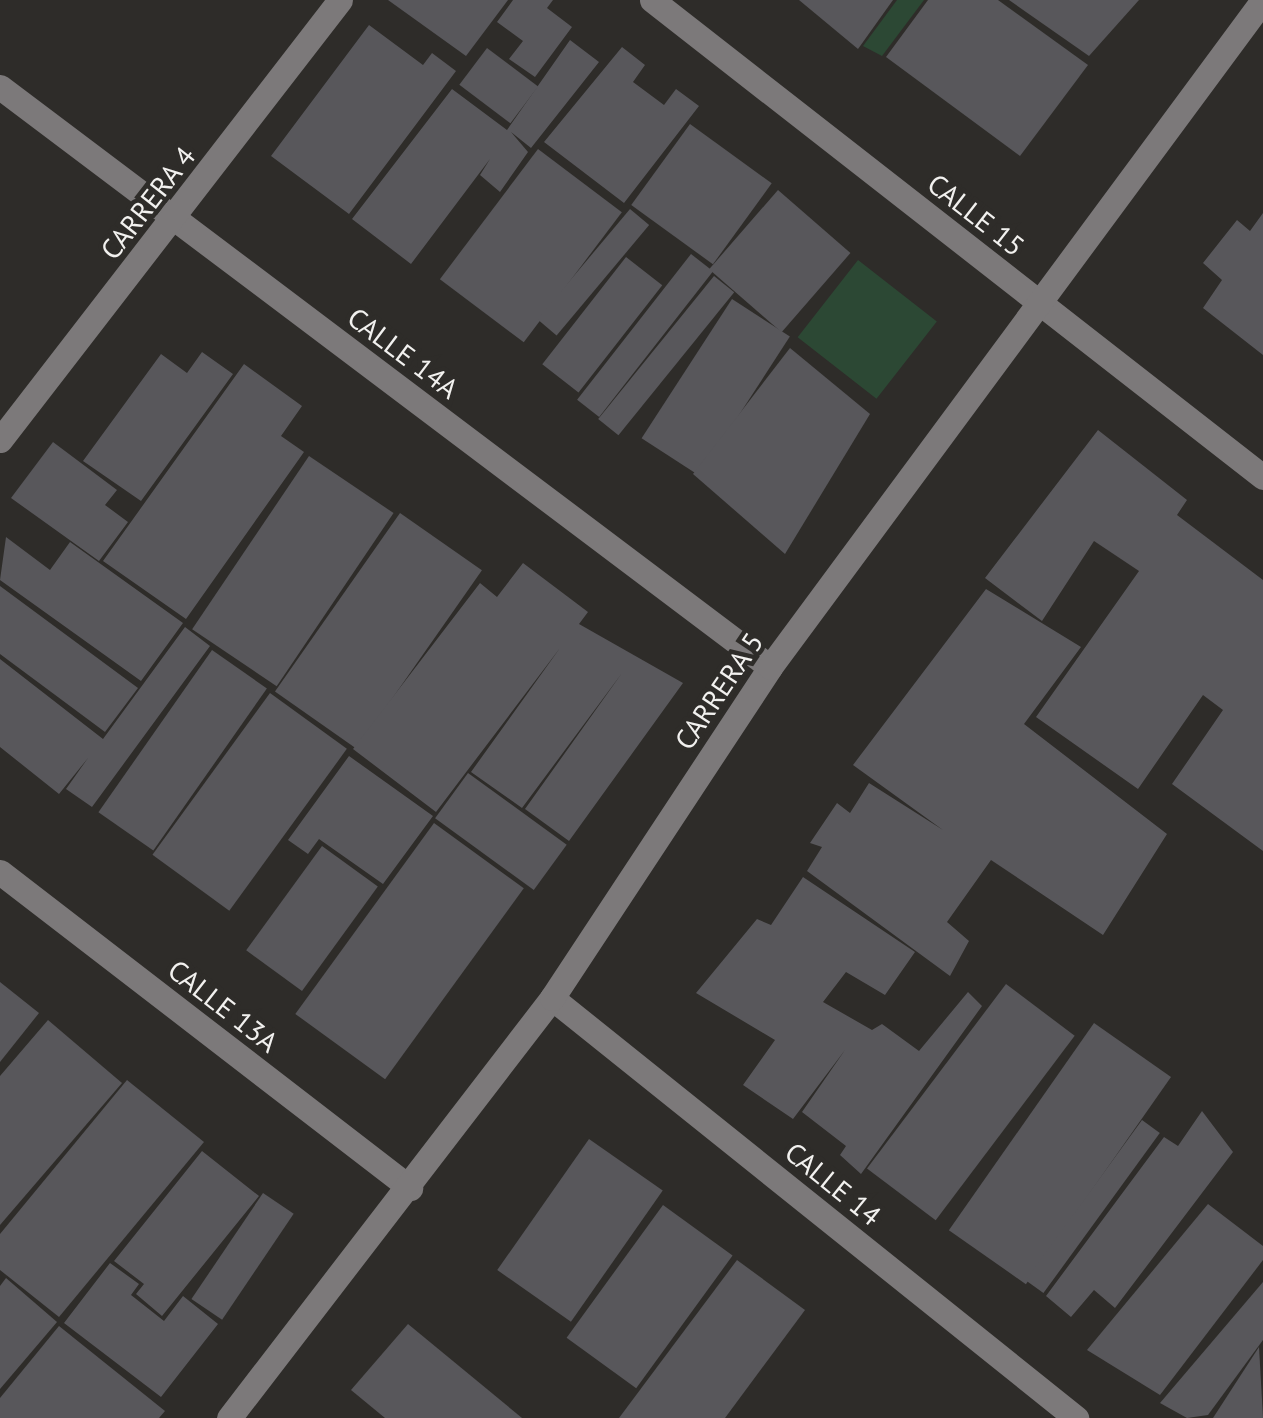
<!DOCTYPE html>
<style>
body{margin:0}
#map{position:relative;width:1263px;height:1418px;overflow:hidden;background:#2e2c29;font-family:"PT Sans",sans-serif}
div>[style]{position:absolute}
.green>*{inset:0;background:#2c4834;transform-origin:0 0}
.building>*{inset:0;background:#58575b;transform-origin:0 0}
.minor>*{height:25px;margin:-12.5px;padding:0 12.5px;transform-origin:12.5px;border-radius:12.5px;background:#7c797a}
span{translate:-50% -50%;white-space:nowrap;text-align:center;line-height:1.15;-webkit-text-stroke:9px #2e2c29;paint-order:stroke}
.street-label{font-size:28px;color:#f2f1ef}
</style>
<div id="map">
<div class="green">
<div style="clip-path:polygon(897px 0,924px 0,882px 56px,863px 46px)"></div>
<div style="left:858px;top:260px;width:100px;height:98px;rotate:38deg"></div>
</div>
<div class="building">
<div style="clip-path:polygon(388px 0,508px 0,466px 56px)"></div>
<div style="clip-path:polygon(513px 0,553px 0,547px 8px,572px 27px,535px 77px,509px 59px,523px 41px,497px 22px)"></div>
<div style="clip-path:polygon(799px 0,893px 0,858px 49px)"></div>
<div style="clip-path:polygon(928px 0,998px 0,1088px 65px,1020px 156px,886px 57px)"></div>
<div style="clip-path:polygon(1009px 0,1139px 0,1089px 56px)"></div>
<div style="clip-path:polygon(369px 25px,423px 65px,432px 53px,456px 71px,349px 214px,271px 156px)"></div>
<div style="clip-path:polygon(570px 40px,599px 62px,531px 148px,511px 132px,528px 152px,500px 192px,480px 175px,490px 159px,411px 264px,352px 219px,452px 89px,507px 130px)"></div>
<div style="clip-path:polygon(622px 47px,645px 65px,633px 82px,664px 105px,676px 89px,699px 106px,624px 203px,544px 142px)"></div>
<div style="left:487px;top:48px;width:64px;height:46px;rotate:37deg"></div>
<div style="left:690px;top:124px;width:101px;height:100px;rotate:36deg"></div>
<div style="left:538px;top:149px;width:105px;height:163px;rotate:37deg"></div>
<div style="left:778px;top:190px;width:96px;height:105px;rotate:41deg"></div>
<div style="left:630px;top:209px;width:25px;height:144px;rotate:40deg"></div>
<div style="clip-path:polygon(1263px 213px,1263px 355px,1203px 308px,1222px 280px,1203px 263px,1237px 220px,1250px 231px)"></div>
<div style="left:691px;top:254px;width:28px;height:185px;rotate:38deg"></div>
<div style="left:626px;top:257px;width:46px;height:136px;rotate:38deg"></div>
<div style="left:714px;top:276px;width:26px;height:184px;rotate:39deg"></div>
<div style="left:732px;top:299px;width:69px;height:166px;rotate:33deg"></div>
<div style="clip-path:polygon(790px 348px,870px 414px,785px 554px,693px 474px)"></div>
<div style="clip-path:polygon(202px 352px,233px 374px,141px 501px,83px 461px,161px 354px,187px 373px)"></div>
<div style="clip-path:polygon(244px 364px,302px 406px,281px 436px,304px 452px,186px 619px,103px 561px)"></div>
<div style="clip-path:polygon(1098px 430px,1187px 500px,1177px 515px,1263px 580px,1263px 851px,1172px 784px,1223px 710px,1203px 695px,1138px 789px,1036px 717px,1139px 571px,1094px 541px,1042px 621px,985px 578px)"></div>
<div style="clip-path:polygon(53px 442px,117px 490px,105px 505px,128px 522px,99px 561px,11px 498px)"></div>
<div style="left:309px;top:456px;width:102px;height:209px;rotate:34deg"></div>
<div style="left:400px;top:513px;width:100px;height:218px;rotate:35deg"></div>
<div style="clip-path:polygon(6px 537px,50px 570px,70px 542px,183px 623px,141px 681px,0 580px)"></div>
<div style="clip-path:polygon(523px 563px,588px 612px,579px 624px,683px 683px,569px 841px,525px 809px,622px 673px,522px 808px,471px 772px,560px 648px,436px 812px,353px 749px,480px 583px,497px 597px)"></div>
<div style="clip-path:polygon(0 586px,138px 688px,105px 732px,0 654px)"></div>
<div style="clip-path:polygon(986px 589px,1081px 647px,1024px 724px,1167px 834px,1103px 935px,991px 860px,947px 922px,969px 941px,950px 976px,807px 871px,822px 847px,810px 843px,837px 803px,850px 813px,869px 783px,943px 830px,853px 765px)"></div>
<div style="clip-path:polygon(185px 627px,210px 646px,92px 807px,66px 789px,88px 758px,59px 794px,0 747px,0 659px,103px 739px)"></div>
<div style="left:212px;top:650px;width:67px;height:198px;rotate:35deg"></div>
<div style="left:270px;top:693px;width:95px;height:200px;rotate:36deg"></div>
<div style="clip-path:polygon(349px 756px,433px 816px,383px 884px,319px 839px,308px 854px,288px 840px)"></div>
<div style="left:468px;top:773px;width:122px;height:56px;rotate:36deg"></div>
<div style="left:434px;top:823px;width:111px;height:236px;rotate:36deg"></div>
<div style="left:322px;top:846px;width:69px;height:129px;rotate:36deg"></div>
<div style="clip-path:polygon(803px 877px,915px 952px,885px 995px,846px 972px,823px 1002px,872px 1030px,882px 1024px,919px 1051px,968px 992px,982px 1006px,861px 1174px,840px 1155px,846px 1146px,802px 1112px,845px 1050px,793px 1119px,743px 1085px,775px 1040px,696px 993px,757px 919px,771px 925px)"></div>
<div style="clip-path:polygon(0 982px,39px 1013px,0 1062px)"></div>
<div style="left:1006px;top:984px;width:86px;height:231px;rotate:37deg"></div>
<div style="clip-path:polygon(48px 1020px,122px 1083px,0 1225px,0 1076px)"></div>
<div style="left:1094px;top:1023px;width:94px;height:253px;rotate:35deg"></div>
<div style="clip-path:polygon(127px 1080px,204px 1142px,59px 1317px,0 1270px,0 1234px)"></div>
<div style="clip-path:polygon(1202px 1111px,1233px 1152px,1115px 1308px,1094px 1290px,1071px 1317px,1046px 1296px,1164px 1137px,1178px 1146px)"></div>
<div style="left:1142px;top:1120px;width:22px;height:198px;rotate:36deg"></div>
<div style="left:589px;top:1139px;width:90px;height:160px;rotate:35deg"></div>
<div style="clip-path:polygon(202px 1151px,259px 1196px,162px 1316px,136px 1294px,144px 1284px,114px 1261px)"></div>
<div style="left:263px;top:1193px;width:37px;height:128px;rotate:34deg"></div>
<div style="clip-path:polygon(1208px 1204px,1263px 1246px,1263px 1260px,1160px 1395px,1087px 1350px)"></div>
<div style="left:663px;top:1205px;width:86px;height:164px;rotate:36deg"></div>
<div style="clip-path:polygon(737px 1260px,805px 1310px,725px 1418px,619px 1418px)"></div>
<div style="clip-path:polygon(110px 1263px,139px 1284px,131px 1295px,164px 1321px,183px 1296px,218px 1324px,161px 1397px,64px 1323px)"></div>
<div style="clip-path:polygon(6px 1278px,57px 1322px,0 1389px,0 1286px)"></div>
<div style="clip-path:polygon(1263px 1282px,1263px 1340px,1208px 1415px,1187px 1418px,1160px 1403px)"></div>
<div style="clip-path:polygon(408px 1324px,522px 1418px,385px 1418px,351px 1390px)"></div>
<div style="clip-path:polygon(59px 1326px,165px 1411px,159px 1418px,0 1418px,0 1398px)"></div>
<div style="clip-path:polygon(1259px 1347px,1263px 1418px,1213px 1418px)"></div>
</div>
<div class="minor">
<div style="left:652px;top:0;width:775px;rotate:37.98deg"></div>
<div style="left:0;top:87px;width:964px;rotate:36.99deg"></div>
<div style="left:0;top:440px;width:556px;rotate:-52.31deg"></div>
<div style="left:0;top:872px;width:518px;rotate:37.62deg"></div>
<div style="left:552px;top:998px;width:672px;rotate:38.71deg"></div>
<div style="left:229px;top:1418px;width:530px;rotate:-52.44deg"></div>
<div style="left:552px;top:998px;width:396px;rotate:-56.6deg"></div>
<div style="left:770px;top:667px;width:829px;rotate:-53.53deg"></div>
</div>
<div class="street-label">
<span style="left:148px;top:203px;rotate:-52deg">CARRERA 4</span>
<span style="left:976px;top:215px;rotate:38deg">CALLE 15</span>
<span style="left:403px;top:353px;rotate:37deg">CALLE 14A</span>
<span style="left:719px;top:691px;rotate:-56deg">CARRERA 5</span>
<span style="left:223px;top:1006px;rotate:38deg">CALLE 13A</span>
<span style="left:833px;top:1184px;rotate:39deg">CALLE 14</span>
</div>
</div>
